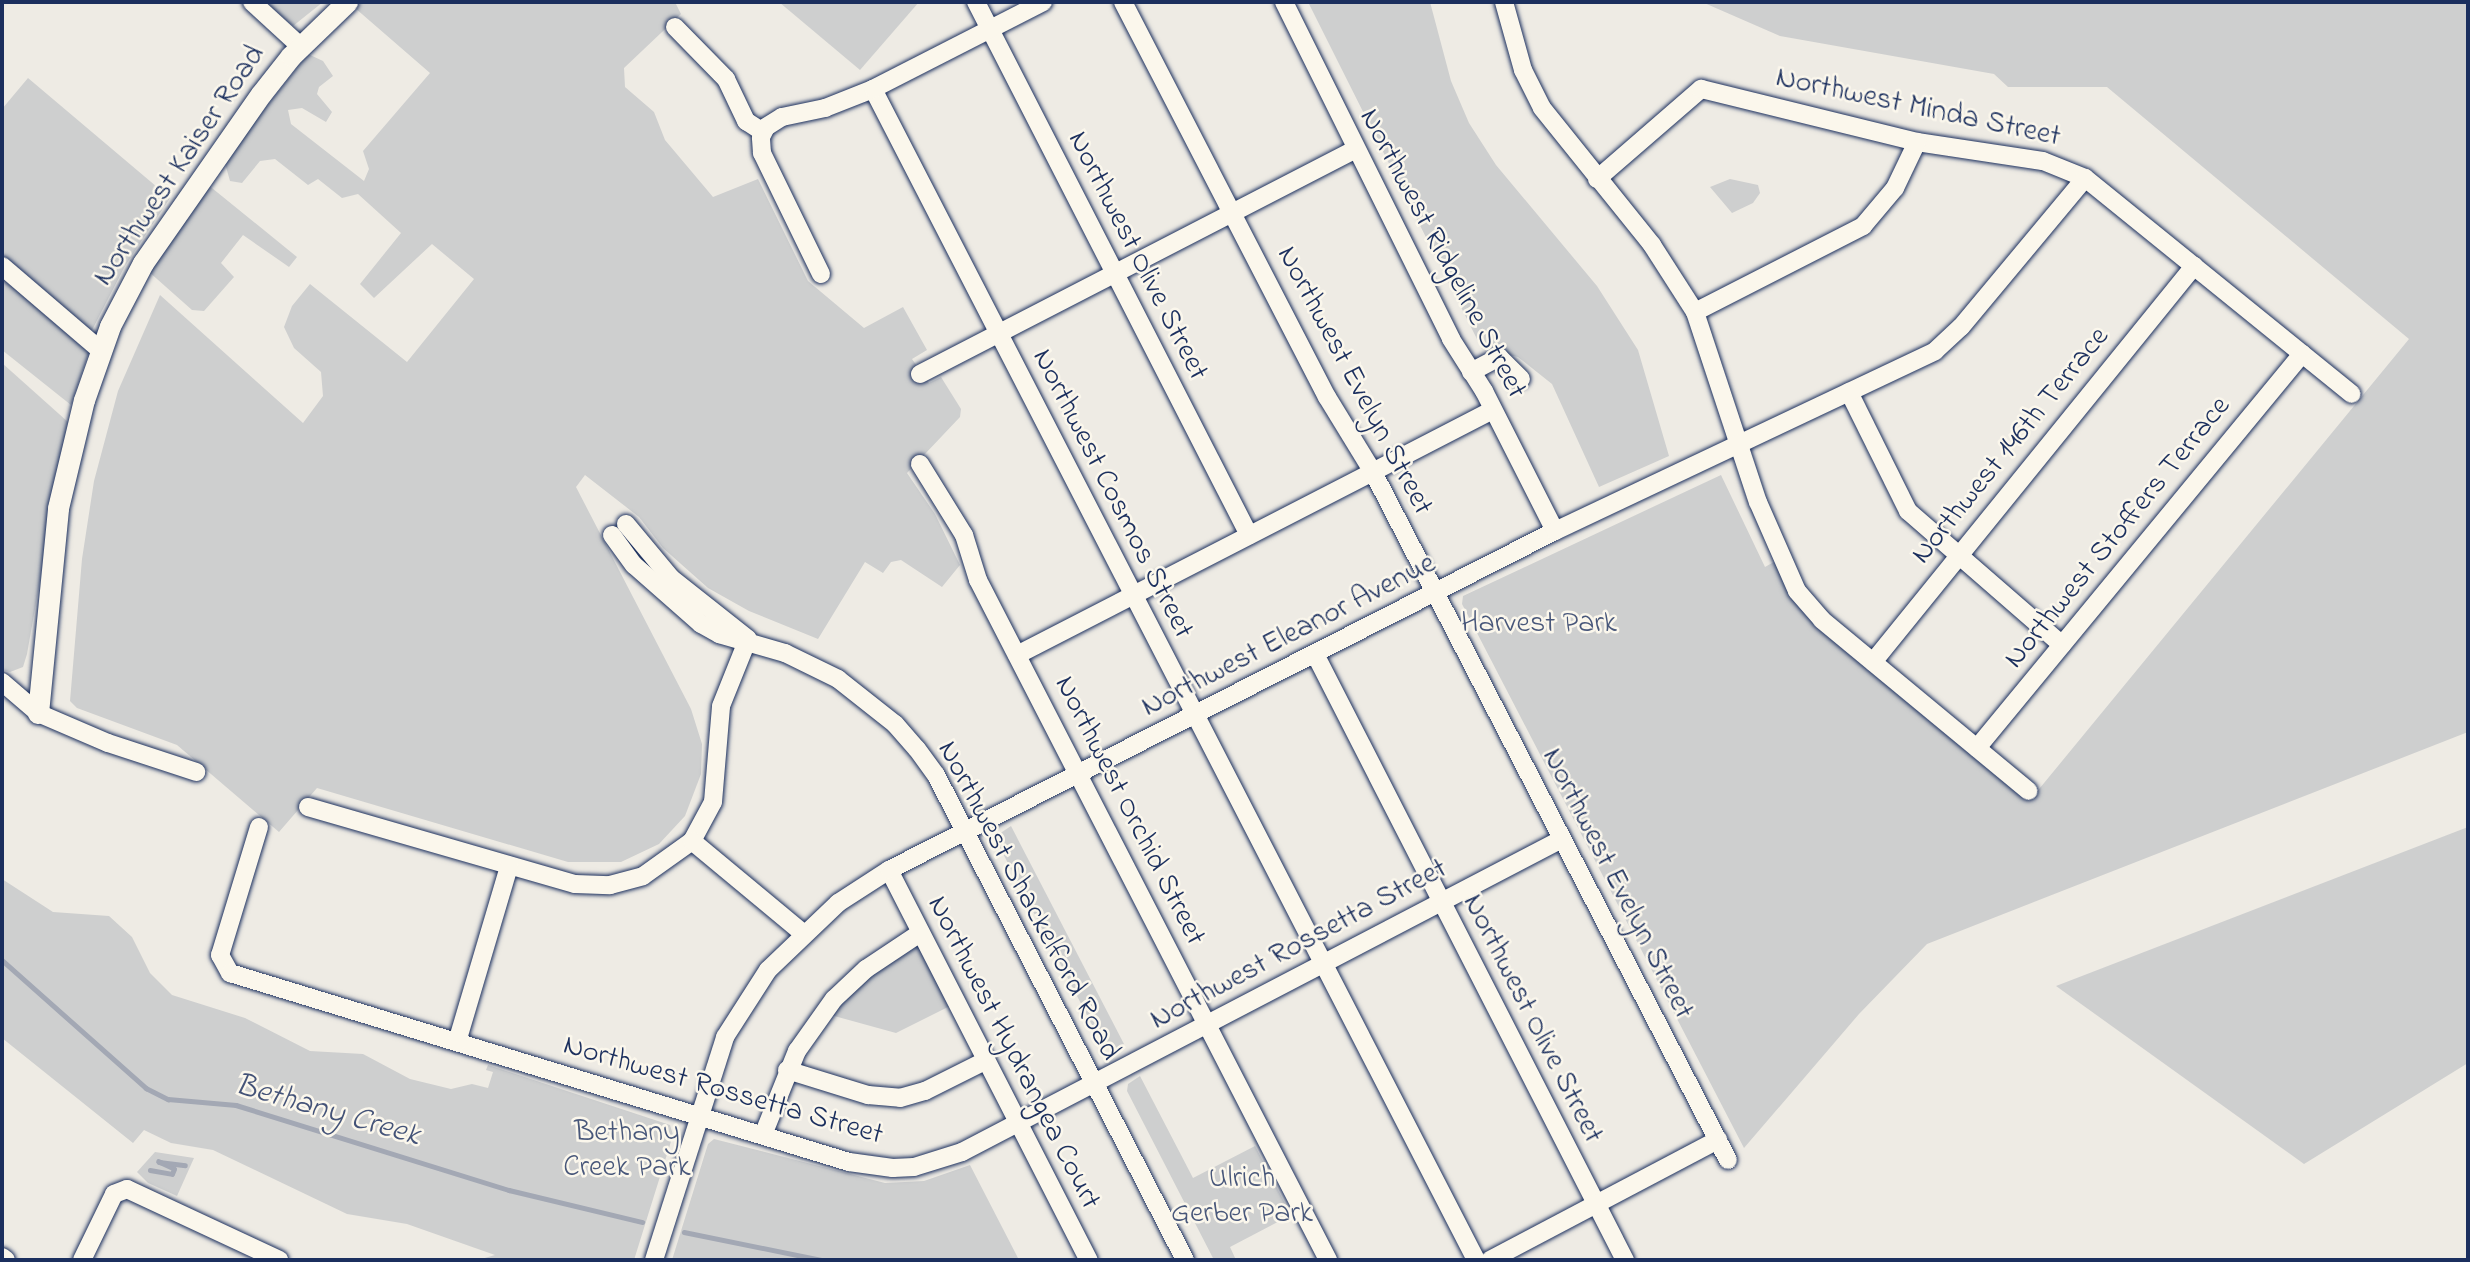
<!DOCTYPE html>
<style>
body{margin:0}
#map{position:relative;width:2470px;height:1262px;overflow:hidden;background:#eeebe4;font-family:"Indie Flower",sans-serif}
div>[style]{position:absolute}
.green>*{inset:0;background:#cecfcf}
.stream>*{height:4.5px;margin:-2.25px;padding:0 2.25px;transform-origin:2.25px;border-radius:2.25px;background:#a3a8b4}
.roads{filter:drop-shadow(0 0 2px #1b2f5e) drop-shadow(0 0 2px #1b2f5e)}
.minor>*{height:18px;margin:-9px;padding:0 9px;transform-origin:9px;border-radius:9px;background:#fbf7ec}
.major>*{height:21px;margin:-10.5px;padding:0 10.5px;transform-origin:10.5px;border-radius:10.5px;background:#fbf7ec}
span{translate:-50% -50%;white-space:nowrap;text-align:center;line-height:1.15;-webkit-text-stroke:5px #fbf7ec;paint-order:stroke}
.street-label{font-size:30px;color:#1b2f5e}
.park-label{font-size:30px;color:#48577a}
.water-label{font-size:32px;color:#445378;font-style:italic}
.frame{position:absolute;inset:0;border:4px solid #1b2f5e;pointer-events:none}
</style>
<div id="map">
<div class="green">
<div style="clip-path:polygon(265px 2px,323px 2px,293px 26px)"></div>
<div style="clip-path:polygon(363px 2px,675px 2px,681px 14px,624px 68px,625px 87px,654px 112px,665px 140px,713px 197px,758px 179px,808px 281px,864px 328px,903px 307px,927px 350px,912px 359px,929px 383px,941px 377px,961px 409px,960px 417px,907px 473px,935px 514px,960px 565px,942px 587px,901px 560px,891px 562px,883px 573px,865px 562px,818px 639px,749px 611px,708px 588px,663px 548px,639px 517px,585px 475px,576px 487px,691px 709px,702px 744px,701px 774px,685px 816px,659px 844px,621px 862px,568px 862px,317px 788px,279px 832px,177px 745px,77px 708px,70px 701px,82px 559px,94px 481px,118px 391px,160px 295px,303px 423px,323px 396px,321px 372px,294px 348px,284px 327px,292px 306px,310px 284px,407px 362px,474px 279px,432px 244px,374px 298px,360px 284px,401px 233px,358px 194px,342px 198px,318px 179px,308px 185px,275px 159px,260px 161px,242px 183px,230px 181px,224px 160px,308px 54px,323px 61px,333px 76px,319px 87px,317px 94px,332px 112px,326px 122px,302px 108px,288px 110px,291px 124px,364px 181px,369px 169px,363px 151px,430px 73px,355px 8px)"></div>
<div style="clip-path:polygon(779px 2px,919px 2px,860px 70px)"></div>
<div style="clip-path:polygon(1308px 2px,1430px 2px,1451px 81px,1469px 123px,1496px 165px,1597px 286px,1638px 350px,1669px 456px,1599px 487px,1552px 384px,1518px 357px,1482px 349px)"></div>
<div style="clip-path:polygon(1702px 2px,2468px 2px,2468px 732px,1927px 944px,1859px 1014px,1744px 1148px,1462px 604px,1463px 596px,1721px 475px,1765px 567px,1781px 558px,1796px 586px,2035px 794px,2409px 339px,2107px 87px,2008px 87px,1994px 74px,1780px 36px)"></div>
<div style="clip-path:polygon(28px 78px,170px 198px,125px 266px,90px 334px,2px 261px,2px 109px)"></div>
<div style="clip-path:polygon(1730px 179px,1758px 185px,1760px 193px,1753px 203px,1732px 213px,1710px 187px)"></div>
<div style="clip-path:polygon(207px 184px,297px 257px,289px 267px,243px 235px,221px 263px,234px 277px,204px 311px,192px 310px,148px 271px)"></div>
<div style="clip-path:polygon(2px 270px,90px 349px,71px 405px,2px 350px)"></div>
<div style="clip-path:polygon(2px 363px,68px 422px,27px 654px,23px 667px,10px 672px,2px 670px)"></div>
<div style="clip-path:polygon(1011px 826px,1124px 1044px,1114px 1049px,1102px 1044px,997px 842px,999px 834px)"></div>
<div style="clip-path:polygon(2468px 827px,2468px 1063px,2304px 1164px,2056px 986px)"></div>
<div style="clip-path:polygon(2px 879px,53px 912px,109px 916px,132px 937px,150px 973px,172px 995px,245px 1018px,310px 1051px,363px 1054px,410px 1079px,451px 1089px,472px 1084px,488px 1088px,493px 1072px,486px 1070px,488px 1065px,670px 1125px,673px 1135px,634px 1260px,478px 1260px,495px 1255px,407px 1224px,347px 1214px,213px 1150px,171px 1143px,144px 1130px,133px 1143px,2px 1038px)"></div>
<div style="clip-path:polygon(908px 944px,920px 945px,952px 1005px,896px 1033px,827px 1014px)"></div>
<div style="clip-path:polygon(1140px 1076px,1193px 1178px,1255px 1146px,1291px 1215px,1230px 1247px,1236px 1260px,1214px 1260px,1127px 1091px,1128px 1084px)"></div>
<div style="clip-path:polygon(714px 1139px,885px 1183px,924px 1181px,970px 1165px,1019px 1260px,672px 1260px,708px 1144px)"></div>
<div style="clip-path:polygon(155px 1152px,194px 1158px,177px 1196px,148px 1183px,137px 1172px)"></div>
</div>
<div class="stream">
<div style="left:2px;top:960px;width:193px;rotate:41.6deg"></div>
<div style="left:146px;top:1088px;width:25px;rotate:27deg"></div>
<div style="left:168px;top:1099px;width:68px;rotate:5deg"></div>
<div style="left:236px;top:1105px;width:286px;rotate:17.3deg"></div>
<div style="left:509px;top:1190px;width:137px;rotate:13.5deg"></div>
<div style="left:150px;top:1170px;width:22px;rotate:10deg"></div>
<div style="left:172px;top:1174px;width:5px;rotate:-68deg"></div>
<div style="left:174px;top:1169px;width:17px;rotate:-155deg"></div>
<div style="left:159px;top:1162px;width:26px;rotate:7deg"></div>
<div style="left:684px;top:1232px;width:141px;rotate:11.5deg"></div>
</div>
<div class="roads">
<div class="minor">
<div style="left:252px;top:2px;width:65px;rotate:42.5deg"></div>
<div style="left:976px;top:2px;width:599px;rotate:62.88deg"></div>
<div style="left:1123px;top:2px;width:445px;rotate:62.7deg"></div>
<div style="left:1327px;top:397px;width:88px;rotate:58.5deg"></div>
<div style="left:1373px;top:472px;width:774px;rotate:62.71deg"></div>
<div style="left:1284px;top:2px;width:376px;rotate:63.6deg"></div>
<div style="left:1451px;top:339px;width:62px;rotate:57.6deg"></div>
<div style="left:1484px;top:391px;width:157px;rotate:63.1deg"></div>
<div style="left:1504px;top:2px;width:71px;rotate:74.4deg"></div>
<div style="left:1523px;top:70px;width:42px;rotate:63.4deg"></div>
<div style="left:1542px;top:108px;width:176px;rotate:51.2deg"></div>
<div style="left:1652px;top:245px;width:80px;rotate:57.3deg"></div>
<div style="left:1695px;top:312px;width:200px;rotate:71.7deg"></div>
<div style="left:1758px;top:502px;width:97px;rotate:66.3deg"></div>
<div style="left:1797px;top:591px;width:38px;rotate:49deg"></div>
<div style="left:1822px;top:620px;width:268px;rotate:39.6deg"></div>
<div style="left:675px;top:27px;width:73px;rotate:45.6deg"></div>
<div style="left:726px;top:79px;width:47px;rotate:64.5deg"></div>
<div style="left:746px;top:121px;width:20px;rotate:33deg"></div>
<div style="left:873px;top:89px;width:1317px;rotate:62.75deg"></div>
<div style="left:1597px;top:179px;width:138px;rotate:-40.9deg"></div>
<div style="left:1701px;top:89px;width:222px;rotate:13.8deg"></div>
<div style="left:1917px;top:142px;width:127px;rotate:8.6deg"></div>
<div style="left:2043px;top:161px;width:45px;rotate:22deg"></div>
<div style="left:2085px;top:178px;width:343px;rotate:39deg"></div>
<div style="left:2px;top:266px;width:130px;rotate:40.6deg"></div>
<div style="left:821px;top:274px;width:135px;rotate:-116deg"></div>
<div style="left:762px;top:153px;width:16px;rotate:-94deg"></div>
<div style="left:761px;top:137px;width:11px;rotate:-63deg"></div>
<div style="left:766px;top:127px;width:19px;rotate:-32deg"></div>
<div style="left:782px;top:117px;width:44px;rotate:-11.8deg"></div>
<div style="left:825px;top:108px;width:52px;rotate:-21.6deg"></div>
<div style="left:873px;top:89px;width:191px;rotate:-27.1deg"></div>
<div style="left:1695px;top:312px;width:189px;rotate:-27.1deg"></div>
<div style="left:1863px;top:226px;width:50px;rotate:-49.9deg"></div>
<div style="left:1895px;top:188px;width:51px;rotate:-64.4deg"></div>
<div style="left:1471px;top:372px;width:32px;rotate:-28deg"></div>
<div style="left:1499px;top:357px;width:31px;rotate:45deg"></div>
<div style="left:920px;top:374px;width:488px;rotate:-27.3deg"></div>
<div style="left:1849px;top:392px;width:133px;rotate:63.6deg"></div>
<div style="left:1908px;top:511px;width:204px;rotate:41deg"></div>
<div style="left:920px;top:464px;width:84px;rotate:58.2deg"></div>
<div style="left:964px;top:535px;width:47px;rotate:72.7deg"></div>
<div style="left:978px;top:580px;width:765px;rotate:62.76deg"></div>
<div style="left:626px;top:524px;width:70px;rotate:50.2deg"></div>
<div style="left:671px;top:578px;width:98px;rotate:38.4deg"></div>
<div style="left:612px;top:535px;width:37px;rotate:54deg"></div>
<div style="left:634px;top:565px;width:89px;rotate:41.4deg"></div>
<div style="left:701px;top:624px;width:21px;rotate:29deg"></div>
<div style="left:719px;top:634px;width:69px;rotate:16.1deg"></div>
<div style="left:785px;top:653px;width:59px;rotate:26.1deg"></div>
<div style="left:838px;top:679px;width:73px;rotate:38.3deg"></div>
<div style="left:895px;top:724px;width:33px;rotate:49deg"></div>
<div style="left:917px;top:749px;width:32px;rotate:54deg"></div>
<div style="left:936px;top:775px;width:545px;rotate:62.82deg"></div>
<div style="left:1315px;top:654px;width:681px;rotate:62.91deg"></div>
<div style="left:1017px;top:655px;width:535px;rotate:-27.24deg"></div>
<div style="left:1873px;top:662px;width:510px;rotate:-50.97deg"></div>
<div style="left:2px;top:682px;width:48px;rotate:40.7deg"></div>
<div style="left:38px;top:713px;width:76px;rotate:23.2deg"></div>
<div style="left:108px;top:743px;width:93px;rotate:18.2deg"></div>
<div style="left:1977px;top:748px;width:511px;rotate:-50.48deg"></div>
<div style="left:308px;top:807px;width:278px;rotate:16.1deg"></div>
<div style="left:575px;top:884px;width:35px;rotate:2deg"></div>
<div style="left:610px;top:885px;width:34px;rotate:-15deg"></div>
<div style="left:643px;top:876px;width:60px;rotate:-35.5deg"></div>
<div style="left:692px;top:841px;width:44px;rotate:-61.7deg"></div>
<div style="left:713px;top:802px;width:96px;rotate:-85.2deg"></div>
<div style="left:721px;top:706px;width:72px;rotate:-68.1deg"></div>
<div style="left:259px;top:827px;width:134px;rotate:106.9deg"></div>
<div style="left:220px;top:955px;width:21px;rotate:61deg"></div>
<div style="left:230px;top:973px;width:647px;rotate:16.98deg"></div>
<div style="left:849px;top:1162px;width:44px;rotate:7.8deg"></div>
<div style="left:893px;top:1168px;width:21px;rotate:-3deg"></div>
<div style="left:914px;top:1167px;width:50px;rotate:-17.4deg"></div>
<div style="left:962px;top:1152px;width:677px;rotate:-27.55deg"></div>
<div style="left:692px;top:841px;width:144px;rotate:39.7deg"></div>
<div style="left:889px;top:870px;width:438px;rotate:62.9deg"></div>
<div style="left:457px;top:1042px;width:184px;rotate:-73.5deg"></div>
<div style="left:787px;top:1070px;width:85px;rotate:17.2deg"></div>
<div style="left:868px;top:1095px;width:32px;rotate:5deg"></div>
<div style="left:900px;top:1098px;width:26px;rotate:-16deg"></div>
<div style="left:925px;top:1091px;width:67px;rotate:-26.6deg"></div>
<div style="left:763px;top:1135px;width:91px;rotate:-68deg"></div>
<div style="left:797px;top:1051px;width:64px;rotate:-54.6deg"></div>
<div style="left:834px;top:999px;width:44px;rotate:-43.2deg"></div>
<div style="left:866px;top:969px;width:65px;rotate:-33.7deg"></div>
<div style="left:2px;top:1257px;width:5px;rotate:37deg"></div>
<div style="left:82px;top:1260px;width:73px;rotate:-64.1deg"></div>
<div style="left:114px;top:1194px;width:14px;rotate:-21deg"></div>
<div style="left:127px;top:1189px;width:168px;rotate:25deg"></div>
<div style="left:654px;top:1260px;width:234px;rotate:-72.3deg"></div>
<div style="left:725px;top:1037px;width:80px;rotate:-57.3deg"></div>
<div style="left:768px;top:970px;width:97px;rotate:-43.7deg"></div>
<div style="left:838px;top:903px;width:61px;rotate:-32.9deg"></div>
<div style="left:889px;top:870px;width:747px;rotate:-26.98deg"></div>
<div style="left:1555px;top:531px;width:420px;rotate:-25.3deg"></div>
<div style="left:1935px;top:351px;width:35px;rotate:-43deg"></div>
<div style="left:1961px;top:327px;width:194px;rotate:-50.2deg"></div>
<div style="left:1490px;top:1260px;width:258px;rotate:-27.8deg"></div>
</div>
<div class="major">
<div style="left:38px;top:713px;width:206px;rotate:-84.4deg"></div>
<div style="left:58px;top:508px;width:111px;rotate:-76.5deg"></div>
<div style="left:84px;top:400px;width:78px;rotate:-70.6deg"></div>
<div style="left:110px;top:326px;width:71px;rotate:-62.4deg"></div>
<div style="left:143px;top:263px;width:206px;rotate:-55.1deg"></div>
<div style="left:261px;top:94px;width:48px;rotate:-51.7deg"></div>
<div style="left:291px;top:56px;width:78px;rotate:-44deg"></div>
</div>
</div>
<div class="street-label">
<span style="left:1918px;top:108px;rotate:12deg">Northwest Minda Street</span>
<span style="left:180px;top:166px;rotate:-56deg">Northwest Kaiser Road</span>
<span style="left:1442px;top:254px;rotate:62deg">Northwest Ridgeline Street</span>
<span style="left:1137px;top:256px;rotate:63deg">Northwest Olive Street</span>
<span style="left:1354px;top:381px;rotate:62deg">Northwest Evelyn Street</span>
<span style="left:2011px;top:446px;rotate:-51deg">Northwest 146th Terrace</span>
<span style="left:1112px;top:494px;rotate:63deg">Northwest Cosmos Street</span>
<span style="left:2118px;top:533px;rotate:-51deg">Northwest Stoffers Terrace</span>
<span style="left:1289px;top:636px;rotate:-27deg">Northwest Eleanor Avenue</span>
<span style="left:1129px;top:811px;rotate:63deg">Northwest Orchid Street</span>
<span style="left:1617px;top:884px;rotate:63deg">Northwest Evelyn Street</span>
<span style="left:1028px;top:901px;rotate:62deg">Northwest Shackelford Road</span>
<span style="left:1299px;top:945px;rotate:-28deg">Northwest Rossetta Street</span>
<span style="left:1532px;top:1019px;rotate:63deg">Northwest Olive Street</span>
<span style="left:1013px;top:1053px;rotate:63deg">Northwest Hydrangea Court</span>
<span style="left:723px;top:1091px;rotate:16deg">Northwest Rossetta Street</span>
</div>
<div class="park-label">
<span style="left:1539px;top:624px">Harvest Park</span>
<span style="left:627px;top:1150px">Bethany<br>Creek Park</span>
<span style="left:1242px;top:1196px">Ulrich<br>Gerber Park</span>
</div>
<div class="water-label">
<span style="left:327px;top:1112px;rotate:16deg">Bethany Creek</span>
</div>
<div class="frame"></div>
</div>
